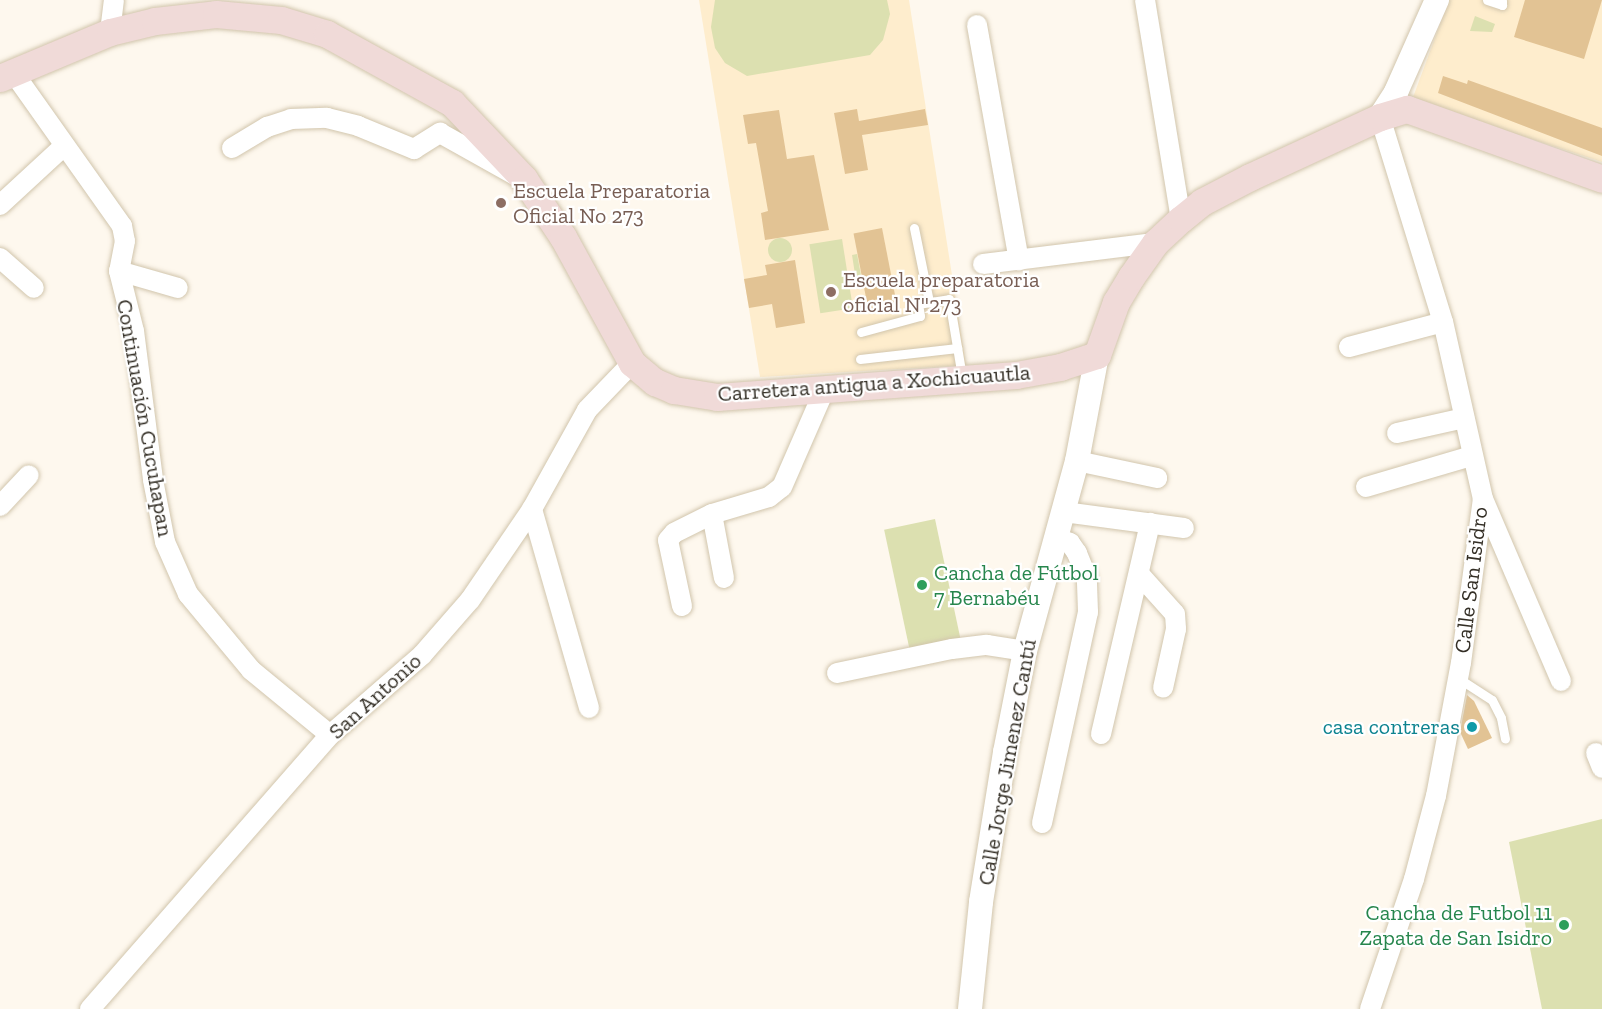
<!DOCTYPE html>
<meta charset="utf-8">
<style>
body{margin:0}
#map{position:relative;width:1602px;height:1009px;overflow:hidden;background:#fef8ee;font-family:"Zilla Slab",serif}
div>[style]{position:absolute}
.built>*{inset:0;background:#feedcd}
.green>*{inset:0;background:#dce0b0;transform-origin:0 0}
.round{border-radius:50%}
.building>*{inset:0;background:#e2c394;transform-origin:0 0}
.roads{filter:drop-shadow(0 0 2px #d1c5ac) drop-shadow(0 0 2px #d1c5ac)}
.service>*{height:9px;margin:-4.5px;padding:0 4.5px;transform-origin:4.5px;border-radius:4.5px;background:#fff}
.minor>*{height:20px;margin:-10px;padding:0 10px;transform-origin:10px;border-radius:10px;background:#fff}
.tertiary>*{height:24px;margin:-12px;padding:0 12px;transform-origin:12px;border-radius:12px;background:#fff}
.secondary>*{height:27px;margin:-13.5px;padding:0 13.5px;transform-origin:13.5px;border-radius:13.5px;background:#f0dad8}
.dots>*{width:16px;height:16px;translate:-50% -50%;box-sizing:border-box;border:3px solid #fff;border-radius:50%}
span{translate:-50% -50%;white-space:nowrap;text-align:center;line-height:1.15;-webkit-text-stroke:4.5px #fff;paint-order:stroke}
.education-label{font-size:22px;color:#785e54}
.left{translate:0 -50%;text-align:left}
.street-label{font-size:22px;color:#342f26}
.leisure-label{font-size:22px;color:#27864d}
.right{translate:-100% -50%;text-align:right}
.culture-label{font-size:22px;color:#0d838f}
</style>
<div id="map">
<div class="built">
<div style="clip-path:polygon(699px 0,909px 0,966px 365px,760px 377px)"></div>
<div style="clip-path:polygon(1449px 0,1602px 0,1602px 162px,1412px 100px)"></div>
</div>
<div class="green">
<div style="clip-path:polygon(715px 0,887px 0,890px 14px,883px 40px,870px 55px,747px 76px,725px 63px,715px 48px,711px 27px)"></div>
<div style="clip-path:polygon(1475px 16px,1495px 24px,1492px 32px,1470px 31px)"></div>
<div class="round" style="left:768px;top:238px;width:24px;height:24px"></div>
<div style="left:842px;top:239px;width:70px;height:33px;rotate:81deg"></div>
<div style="clip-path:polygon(857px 254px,863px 286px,857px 287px,852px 255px)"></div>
<div style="left:935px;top:519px;width:124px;height:52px;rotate:78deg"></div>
<div style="clip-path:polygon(1602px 819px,1602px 1009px,1542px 1009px,1509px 842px)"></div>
</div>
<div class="building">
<div style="clip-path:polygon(1525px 0,1602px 0,1584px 59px,1514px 37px)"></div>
<div style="clip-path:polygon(1443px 76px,1467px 84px,1468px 80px,1602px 128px,1602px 156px,1438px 93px)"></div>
<div style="clip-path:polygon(857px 109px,859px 121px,925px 109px,928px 125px,862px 135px,868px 170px,845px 174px,834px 113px)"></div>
<div style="clip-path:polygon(779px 110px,787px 159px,814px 155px,829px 230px,765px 240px,761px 213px,768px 211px,756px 143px,748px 144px,743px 115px)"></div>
<div style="left:882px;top:228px;width:78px;height:29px;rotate:79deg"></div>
<div style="clip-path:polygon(795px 260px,805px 323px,776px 328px,772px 304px,749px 308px,744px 279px,767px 275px,765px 265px)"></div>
<div style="clip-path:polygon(1467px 695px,1474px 701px,1492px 738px,1468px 749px,1460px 732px)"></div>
</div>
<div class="roads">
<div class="service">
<div style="left:1487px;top:0;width:16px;rotate:18deg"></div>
<div style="left:1502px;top:5px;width:5px;rotate:-90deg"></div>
<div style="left:914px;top:228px;width:76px;rotate:78.5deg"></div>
<div style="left:861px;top:332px;width:61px;rotate:-15.2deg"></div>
<div style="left:920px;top:316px;width:12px;rotate:-99deg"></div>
<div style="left:918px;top:304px;width:31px;rotate:-9deg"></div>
<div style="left:949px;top:299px;width:79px;rotate:80.5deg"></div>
<div style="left:860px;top:359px;width:98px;rotate:-6.5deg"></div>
<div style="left:1458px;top:678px;width:40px;rotate:32.9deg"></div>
<div style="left:1492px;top:700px;width:20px;rotate:63deg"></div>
<div style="left:1501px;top:718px;width:21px;rotate:79deg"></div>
</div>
<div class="minor">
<div style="left:1145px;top:0;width:222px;rotate:80.7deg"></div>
<div style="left:977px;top:25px;width:239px;rotate:79.9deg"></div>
<div style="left:110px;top:32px;width:32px;rotate:-83deg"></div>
<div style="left:13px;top:72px;width:189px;rotate:54.7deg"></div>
<div style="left:122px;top:226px;width:15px;rotate:79deg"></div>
<div style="left:125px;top:241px;width:31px;rotate:101deg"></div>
<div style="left:119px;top:271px;width:62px;rotate:76deg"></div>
<div style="left:134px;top:331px;width:150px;rotate:82.7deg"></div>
<div style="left:153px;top:480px;width:63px;rotate:79deg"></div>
<div style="left:165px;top:542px;width:57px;rotate:66.1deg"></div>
<div style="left:188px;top:594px;width:99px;rotate:50.3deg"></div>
<div style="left:251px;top:670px;width:102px;rotate:39.4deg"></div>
<div style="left:232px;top:148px;width:41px;rotate:-31deg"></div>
<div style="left:267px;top:127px;width:25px;rotate:-18deg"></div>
<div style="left:291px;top:119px;width:36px;rotate:-2deg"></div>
<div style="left:327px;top:118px;width:32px;rotate:14deg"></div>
<div style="left:358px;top:126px;width:61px;rotate:22.3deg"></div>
<div style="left:414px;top:149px;width:31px;rotate:-32deg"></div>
<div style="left:440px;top:133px;width:86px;rotate:29.2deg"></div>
<div style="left:0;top:205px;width:87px;rotate:-42.7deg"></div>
<div style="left:0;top:258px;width:45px;rotate:41.4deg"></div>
<div style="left:983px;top:264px;width:173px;rotate:-7deg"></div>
<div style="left:119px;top:271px;width:61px;rotate:16.1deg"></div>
<div style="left:1349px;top:347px;width:97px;rotate:-14.9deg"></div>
<div style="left:1397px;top:433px;width:69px;rotate:-12.6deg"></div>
<div style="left:1077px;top:461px;width:82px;rotate:12deg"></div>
<div style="left:1366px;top:487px;width:109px;rotate:-16.4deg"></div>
<div style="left:1483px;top:499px;width:198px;rotate:66.8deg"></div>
<div style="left:0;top:506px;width:42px;rotate:-46.9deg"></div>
<div style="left:532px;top:509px;width:207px;rotate:74deg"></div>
<div style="left:1064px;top:512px;width:121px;rotate:7.6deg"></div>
<div style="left:712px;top:514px;width:65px;rotate:79.4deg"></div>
<div style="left:1140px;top:575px;width:52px;rotate:48.1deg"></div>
<div style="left:1175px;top:614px;width:15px;rotate:86deg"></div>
<div style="left:1176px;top:629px;width:60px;rotate:102.4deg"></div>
<div style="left:682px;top:606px;width:67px;rotate:-102deg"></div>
<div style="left:668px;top:540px;width:9px;rotate:-49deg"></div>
<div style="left:674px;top:533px;width:42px;rotate:-26.6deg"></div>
<div style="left:712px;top:514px;width:59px;rotate:-16.6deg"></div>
<div style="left:769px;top:497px;width:16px;rotate:-38deg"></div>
<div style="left:782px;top:487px;width:105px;rotate:-66.4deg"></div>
<div style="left:837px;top:673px;width:117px;rotate:-11.8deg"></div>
<div style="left:952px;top:649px;width:35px;rotate:-7deg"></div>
<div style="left:987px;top:645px;width:38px;rotate:9deg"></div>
<div style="left:1101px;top:734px;width:217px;rotate:-76.9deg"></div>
<div style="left:1596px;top:753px;width:16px;rotate:68deg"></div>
<div style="left:1042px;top:823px;width:216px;rotate:-77.7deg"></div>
<div style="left:1088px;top:612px;width:34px;rotate:-92deg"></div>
<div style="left:1087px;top:578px;width:27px;rotate:-112deg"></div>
<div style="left:1077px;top:553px;width:12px;rotate:-125deg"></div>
<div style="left:1070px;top:543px;width:15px;rotate:-160deg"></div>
<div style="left:90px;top:1009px;width:364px;rotate:-48.8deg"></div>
<div style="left:330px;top:735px;width:122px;rotate:-41deg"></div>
<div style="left:422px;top:655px;width:73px;rotate:-48.9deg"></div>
<div style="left:470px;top:600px;width:110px;rotate:-55.7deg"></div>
<div style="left:532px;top:509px;width:113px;rotate:-60.9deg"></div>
<div style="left:587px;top:410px;width:65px;rotate:-46.2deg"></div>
<div style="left:1370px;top:1009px;width:137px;rotate:-71.3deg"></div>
<div style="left:1414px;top:879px;width:86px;rotate:-75.2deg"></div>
<div style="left:1436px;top:796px;width:135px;rotate:-79.4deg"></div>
<div style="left:1461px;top:663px;width:165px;rotate:-82.4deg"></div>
<div style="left:1483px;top:499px;width:181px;rotate:-102.7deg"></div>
<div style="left:1443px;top:322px;width:214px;rotate:-107.1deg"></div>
</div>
<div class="tertiary">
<div style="left:1380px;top:117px;width:30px;rotate:-57deg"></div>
<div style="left:1396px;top:92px;width:101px;rotate:-66deg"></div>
<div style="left:970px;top:1009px;width:108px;rotate:-84.1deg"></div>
<div style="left:981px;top:902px;width:152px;rotate:-80.9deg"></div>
<div style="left:1005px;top:752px;width:103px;rotate:-78.8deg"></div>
<div style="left:1025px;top:651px;width:197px;rotate:-74.7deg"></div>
<div style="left:1077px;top:461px;width:108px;rotate:-79.3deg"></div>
</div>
<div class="secondary">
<div style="left:0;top:78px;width:119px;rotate:-22.7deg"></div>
<div style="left:110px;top:32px;width:46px;rotate:-13.7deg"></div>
<div style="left:155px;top:21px;width:61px;rotate:-6.5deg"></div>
<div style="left:216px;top:14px;width:65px;rotate:5.3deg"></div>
<div style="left:281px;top:20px;width:48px;rotate:16.9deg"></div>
<div style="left:327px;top:34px;width:143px;rotate:28.9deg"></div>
<div style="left:452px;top:103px;width:105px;rotate:46.5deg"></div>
<div style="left:524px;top:179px;width:70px;rotate:56.1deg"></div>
<div style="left:563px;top:237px;width:144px;rotate:61.3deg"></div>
<div style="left:632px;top:363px;width:30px;rotate:40deg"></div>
<div style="left:655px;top:382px;width:21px;rotate:23deg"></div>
<div style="left:674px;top:390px;width:44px;rotate:9.2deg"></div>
<div style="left:717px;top:397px;width:300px;rotate:-4.2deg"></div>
<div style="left:1016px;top:375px;width:45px;rotate:-10.3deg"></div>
<div style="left:1060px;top:367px;width:39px;rotate:-18deg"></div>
<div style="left:1097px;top:355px;width:56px;rotate:-70.3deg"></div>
<div style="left:1116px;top:302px;width:29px;rotate:-59deg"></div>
<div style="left:1131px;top:277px;width:42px;rotate:-54.8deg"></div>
<div style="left:1155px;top:243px;width:35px;rotate:-43deg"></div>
<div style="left:1181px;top:219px;width:27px;rotate:-39deg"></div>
<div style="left:1202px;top:202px;width:54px;rotate:-27.5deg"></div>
<div style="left:1250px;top:177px;width:143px;rotate:-24.8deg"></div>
<div style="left:1380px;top:117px;width:28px;rotate:-17deg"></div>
<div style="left:1407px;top:109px;width:207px;rotate:19.7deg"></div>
</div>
</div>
<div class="dots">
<div style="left:501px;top:203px;background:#8d6e63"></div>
<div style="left:831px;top:292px;background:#8d6e63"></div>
<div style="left:922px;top:585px;background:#2e9e5b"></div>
<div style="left:1472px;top:727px;background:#0f9aa8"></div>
<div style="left:1564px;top:925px;background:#2e9e5b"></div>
</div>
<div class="education-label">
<span class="left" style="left:513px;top:203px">Escuela Preparatoria<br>Oficial No 273</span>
<span class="left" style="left:843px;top:292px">Escuela preparatoria<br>oficial N"273</span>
</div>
<div class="street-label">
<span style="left:874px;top:383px;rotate:-4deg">Carretera antigua a Xochicuautla</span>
<span style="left:145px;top:418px;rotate:80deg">Continuación Cucuhapan</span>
<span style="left:1471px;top:580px;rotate:-83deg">Calle San Isidro</span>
<span style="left:375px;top:696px;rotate:-42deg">San Antonio</span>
<span style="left:1007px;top:762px;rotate:-80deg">Calle Jorge Jimenez Cantú</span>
</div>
<div class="leisure-label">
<span class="left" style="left:934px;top:585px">Cancha de Fútbol<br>7 Bernabéu</span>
<span class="right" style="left:1552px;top:925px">Cancha de Futbol 11<br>Zapata de San Isidro</span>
</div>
<div class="culture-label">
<span class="right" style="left:1460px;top:727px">casa contreras</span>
</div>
</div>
